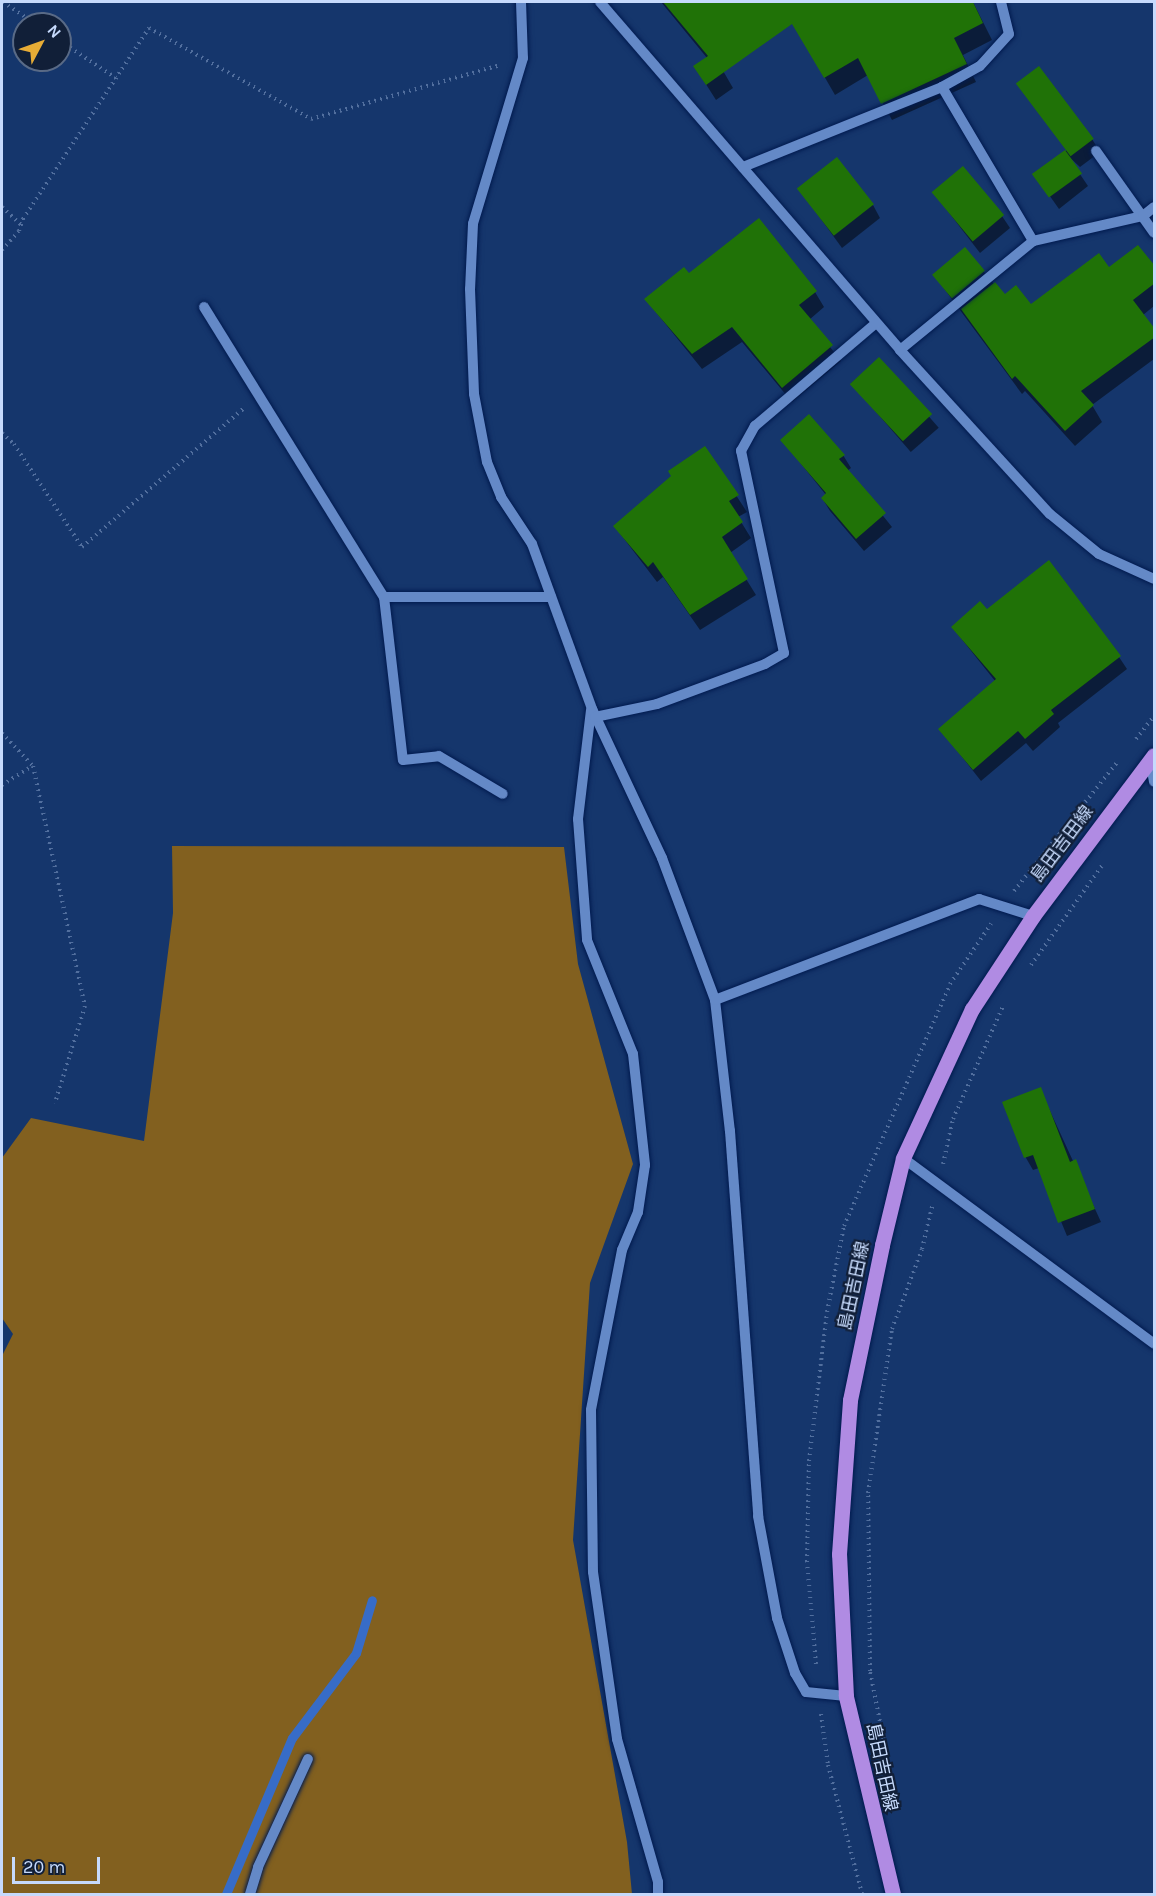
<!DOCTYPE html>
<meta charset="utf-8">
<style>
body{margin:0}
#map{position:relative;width:1156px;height:1896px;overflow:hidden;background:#15366c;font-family:Karla,"Noto Sans JP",sans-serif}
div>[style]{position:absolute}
.forest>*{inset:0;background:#82601f}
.shadow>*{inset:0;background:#0007;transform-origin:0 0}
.stream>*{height:9px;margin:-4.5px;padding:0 4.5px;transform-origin:4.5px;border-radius:4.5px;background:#376cc7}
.building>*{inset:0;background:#207207;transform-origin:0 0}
.path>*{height:4px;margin-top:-2px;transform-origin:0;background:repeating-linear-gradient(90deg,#526f9e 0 1.5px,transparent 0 6px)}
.roads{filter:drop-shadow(0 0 2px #001a4f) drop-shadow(0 0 2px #001a4f)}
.minor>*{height:10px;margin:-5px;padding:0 5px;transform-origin:5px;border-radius:5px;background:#6489c7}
.major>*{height:15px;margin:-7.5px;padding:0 7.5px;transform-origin:7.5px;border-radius:7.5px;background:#b08be3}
span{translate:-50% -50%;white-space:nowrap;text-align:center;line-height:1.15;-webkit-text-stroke:4.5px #111f38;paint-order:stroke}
.street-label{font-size:18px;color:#c6dafc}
.frame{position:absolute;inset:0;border:3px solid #c6dafc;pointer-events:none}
.north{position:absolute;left:12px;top:12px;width:60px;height:60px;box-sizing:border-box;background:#111f38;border:2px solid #596a86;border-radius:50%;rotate:49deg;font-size:16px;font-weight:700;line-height:24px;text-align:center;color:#c6dafc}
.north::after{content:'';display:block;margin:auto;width:21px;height:27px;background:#e7ac36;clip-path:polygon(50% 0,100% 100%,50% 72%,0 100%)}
.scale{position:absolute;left:12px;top:1857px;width:88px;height:27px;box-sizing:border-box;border:3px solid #c6dafc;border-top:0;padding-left:8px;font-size:18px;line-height:21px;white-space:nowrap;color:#c6dafc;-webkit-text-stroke:4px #111f38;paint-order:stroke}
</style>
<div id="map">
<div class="forest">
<div style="clip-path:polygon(172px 846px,564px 847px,578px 964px,633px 1164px,590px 1283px,573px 1540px,627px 1842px,632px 1894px,2px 1894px,2px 1356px,13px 1334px,2px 1318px,2px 1158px,31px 1118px,144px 1141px,173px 913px)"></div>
</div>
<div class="shadow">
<div style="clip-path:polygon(661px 2px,712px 2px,716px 6px,721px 2px,799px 2px,722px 69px,733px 88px,716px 100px,695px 67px,707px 58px)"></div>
<div style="clip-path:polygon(833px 2px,973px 2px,992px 40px,963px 55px,976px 82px,892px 120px,868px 75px,835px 95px,794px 24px)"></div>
<div style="clip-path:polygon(1018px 84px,1092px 139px,1100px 152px,1080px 167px,1067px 155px,1088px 186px,1059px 209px,1035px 175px,1067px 150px)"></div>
<div style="clip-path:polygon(799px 189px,873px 205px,880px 218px,842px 248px)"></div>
<div style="clip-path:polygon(933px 192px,1002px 216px,1010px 228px,980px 253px)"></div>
<div style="clip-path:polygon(1154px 268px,1154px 306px,1143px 315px,1154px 332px,1154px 359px,1092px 405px,1102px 422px,1075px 446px,1025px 391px,1022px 394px,934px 275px,984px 272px,1004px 296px,1031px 306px,1109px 269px)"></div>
<div style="clip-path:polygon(689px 275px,815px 292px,824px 307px,809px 320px,841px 361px,792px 402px,742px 342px,702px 369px,646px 300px)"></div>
<div style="left:879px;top:359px;width:91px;height:37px;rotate:49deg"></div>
<div style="clip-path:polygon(782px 440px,843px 455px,851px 468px,847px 471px,892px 527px,864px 551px,830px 511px,822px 498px,826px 495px)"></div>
<div style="clip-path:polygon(705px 448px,747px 512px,738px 517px,751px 538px,730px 553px,756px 595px,700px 630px,663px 577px,657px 582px,615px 527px)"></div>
<div style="clip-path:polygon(987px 611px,1119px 657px,1127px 669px,1058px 723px,1060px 727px,1033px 751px,1026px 743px,981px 781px,940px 729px,995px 681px,952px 627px)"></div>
<div style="clip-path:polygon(1040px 1089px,1101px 1222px,1067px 1236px,1039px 1168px,1033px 1170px,1026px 1158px,1004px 1103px)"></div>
</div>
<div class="stream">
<div style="left:226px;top:1894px;width:169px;rotate:-67.1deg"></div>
<div style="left:292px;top:1738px;width:106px;rotate:-53deg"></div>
<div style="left:356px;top:1653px;width:55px;rotate:-73.2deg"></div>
</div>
<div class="building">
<div style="clip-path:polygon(663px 2px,973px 2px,983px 23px,954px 38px,967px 64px,881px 104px,858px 58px,824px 78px,792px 24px,706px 85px,693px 66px,708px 56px)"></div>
<div style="left:1039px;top:66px;width:91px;height:29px;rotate:53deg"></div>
<div style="left:1065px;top:150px;width:29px;height:41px;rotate:54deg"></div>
<div style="left:837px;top:157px;width:60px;height:51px;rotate:52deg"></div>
<div style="left:963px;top:166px;width:64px;height:41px;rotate:50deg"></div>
<div style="clip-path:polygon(759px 218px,817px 291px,799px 305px,833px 345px,782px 388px,732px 327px,692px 354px,644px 299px,684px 267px,689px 273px)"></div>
<div style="clip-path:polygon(1138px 245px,1155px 266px,1155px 283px,1133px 300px,1155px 329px,1155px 337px,1081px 391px,1094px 405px,1065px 431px,1015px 376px,1012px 379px,961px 309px,995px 282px,1005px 294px,1016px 285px,1031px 304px,1099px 253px,1109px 267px)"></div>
<div style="left:965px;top:247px;width:31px;height:43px;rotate:50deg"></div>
<div style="left:879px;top:357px;width:78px;height:40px;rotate:47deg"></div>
<div style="clip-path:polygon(809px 414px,845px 455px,839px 459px,886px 513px,856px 539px,821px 498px,826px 493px,780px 440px)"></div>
<div style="clip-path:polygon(705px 446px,739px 495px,729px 501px,743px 522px,722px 537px,748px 579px,690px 615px,653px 562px,648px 567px,613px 526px,671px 476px,668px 471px)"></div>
<div style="clip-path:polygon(1049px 560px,1121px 656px,1051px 710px,1054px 714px,1025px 739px,1018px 731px,973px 770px,938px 729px,996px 679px,951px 627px,980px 601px,987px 609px)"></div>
<div style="clip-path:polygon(1041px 1087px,1070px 1162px,1076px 1159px,1095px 1209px,1058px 1223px,1033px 1155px,1024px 1158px,1002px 1102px)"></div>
</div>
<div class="path">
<div style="left:3px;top:2px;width:40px;rotate:34deg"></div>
<div style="left:60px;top:41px;width:67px;rotate:33.5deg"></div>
<div style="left:2px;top:207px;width:26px;rotate:43deg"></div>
<div style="left:2px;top:250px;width:25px;rotate:-48deg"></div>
<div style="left:19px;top:231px;width:13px;rotate:-72deg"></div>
<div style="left:23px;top:219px;width:229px;rotate:-56.6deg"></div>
<div style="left:149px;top:28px;width:186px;rotate:29.3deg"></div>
<div style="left:311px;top:119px;width:197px;rotate:-15.9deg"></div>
<div style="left:2px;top:433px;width:16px;rotate:43deg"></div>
<div style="left:14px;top:444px;width:123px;rotate:56.6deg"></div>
<div style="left:82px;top:547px;width:213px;rotate:-40.6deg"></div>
<div style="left:2px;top:733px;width:45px;rotate:46.8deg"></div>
<div style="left:33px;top:766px;width:246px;rotate:77.8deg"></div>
<div style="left:85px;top:1006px;width:102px;rotate:107.2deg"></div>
<div style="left:1136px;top:739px;width:29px;rotate:-52deg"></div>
<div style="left:2px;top:785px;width:36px;rotate:-32deg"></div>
<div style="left:1014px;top:891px;width:166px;rotate:-51.3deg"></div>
<div style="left:1031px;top:965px;width:124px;rotate:-54.5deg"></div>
<div style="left:943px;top:1164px;width:46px;rotate:-77.5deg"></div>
<div style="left:953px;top:1119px;width:124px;rotate:-66.1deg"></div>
<div style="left:816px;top:1664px;width:102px;rotate:-95deg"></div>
<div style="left:807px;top:1562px;width:101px;rotate:-88.9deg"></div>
<div style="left:809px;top:1461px;width:150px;rotate:-83.1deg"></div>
<div style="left:827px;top:1312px;width:88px;rotate:-78.8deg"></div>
<div style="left:844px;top:1226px;width:264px;rotate:-66.3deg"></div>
<div style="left:950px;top:984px;width:73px;rotate:-55.7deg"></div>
<div style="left:821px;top:1714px;width:51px;rotate:82.2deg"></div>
<div style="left:828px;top:1765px;width:133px;rotate:75.2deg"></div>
<div style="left:888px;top:1762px;width:93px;rotate:-101.2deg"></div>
<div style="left:870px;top:1671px;width:178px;rotate:-90.6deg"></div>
<div style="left:868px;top:1493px;width:166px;rotate:-81.7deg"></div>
<div style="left:892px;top:1329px;width:85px;rotate:-69.4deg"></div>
<div style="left:922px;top:1249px;width:47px;rotate:-76.6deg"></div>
</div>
<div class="roads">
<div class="minor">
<div style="left:521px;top:2px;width:56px;rotate:88deg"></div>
<div style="left:523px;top:58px;width:173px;rotate:106.8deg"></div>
<div style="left:473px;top:224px;width:65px;rotate:92.6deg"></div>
<div style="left:470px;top:289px;width:105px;rotate:87.8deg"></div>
<div style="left:474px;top:394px;width:69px;rotate:79.2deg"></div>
<div style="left:487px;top:462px;width:38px;rotate:68deg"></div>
<div style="left:501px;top:497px;width:56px;rotate:56.6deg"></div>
<div style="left:532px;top:544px;width:176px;rotate:70deg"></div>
<div style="left:592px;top:709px;width:165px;rotate:64.8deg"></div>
<div style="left:662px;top:858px;width:152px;rotate:69.5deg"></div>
<div style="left:715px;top:1000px;width:132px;rotate:83.5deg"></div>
<div style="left:730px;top:1131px;width:386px;rotate:85.8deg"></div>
<div style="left:758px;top:1516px;width:104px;rotate:79.4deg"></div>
<div style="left:777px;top:1618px;width:58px;rotate:71.9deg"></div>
<div style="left:795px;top:1673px;width:22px;rotate:60deg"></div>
<div style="left:806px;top:1692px;width:40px;rotate:5.7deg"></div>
<div style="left:600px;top:2px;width:459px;rotate:49.2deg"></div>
<div style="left:900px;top:350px;width:222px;rotate:47.6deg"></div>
<div style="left:1050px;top:514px;width:63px;rotate:39.2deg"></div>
<div style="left:1099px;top:554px;width:60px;rotate:24.4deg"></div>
<div style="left:942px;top:87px;width:43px;rotate:-28.9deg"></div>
<div style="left:980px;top:66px;width:43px;rotate:-47.8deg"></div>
<div style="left:1009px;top:34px;width:33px;rotate:-104deg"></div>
<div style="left:1096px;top:151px;width:100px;rotate:54.7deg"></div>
<div style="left:743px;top:167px;width:214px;rotate:-21.9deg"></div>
<div style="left:942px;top:87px;width:179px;rotate:59.4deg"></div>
<div style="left:204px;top:307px;width:341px;rotate:58.2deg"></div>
<div style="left:384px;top:597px;width:167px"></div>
<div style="left:900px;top:350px;width:172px;rotate:-39.3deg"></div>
<div style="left:1033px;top:241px;width:113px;rotate:-12.8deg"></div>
<div style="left:1143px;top:216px;width:14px;rotate:-39deg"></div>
<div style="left:384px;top:597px;width:164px;rotate:83.4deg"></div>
<div style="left:403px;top:760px;width:36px;rotate:-6deg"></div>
<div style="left:439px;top:756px;width:74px;rotate:30.7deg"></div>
<div style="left:591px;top:710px;width:110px;rotate:96.8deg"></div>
<div style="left:578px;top:819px;width:121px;rotate:85.7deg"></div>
<div style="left:587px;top:940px;width:123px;rotate:68deg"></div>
<div style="left:633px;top:1054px;width:112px;rotate:83.8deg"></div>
<div style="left:645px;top:1165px;width:48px;rotate:98.5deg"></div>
<div style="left:638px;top:1212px;width:41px;rotate:112.8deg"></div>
<div style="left:622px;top:1250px;width:163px;rotate:101deg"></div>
<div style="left:591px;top:1410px;width:162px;rotate:89.3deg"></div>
<div style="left:593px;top:1572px;width:169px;rotate:81.8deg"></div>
<div style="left:617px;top:1739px;width:149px;rotate:74deg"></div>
<div style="left:658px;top:1882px;width:12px;rotate:90deg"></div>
<div style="left:595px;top:717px;width:63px;rotate:-11.8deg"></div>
<div style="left:657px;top:704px;width:115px;rotate:-20.3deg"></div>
<div style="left:765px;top:664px;width:22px;rotate:-30deg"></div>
<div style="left:784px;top:653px;width:207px;rotate:-102deg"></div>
<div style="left:741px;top:451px;width:29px;rotate:-61deg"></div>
<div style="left:755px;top:426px;width:159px;rotate:-40.4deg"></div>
<div style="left:1150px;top:759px;width:23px;rotate:80deg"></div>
<div style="left:715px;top:1000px;width:283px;rotate:-20.9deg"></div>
<div style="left:979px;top:899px;width:57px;rotate:17.5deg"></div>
<div style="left:903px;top:1158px;width:312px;rotate:36.5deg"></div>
<div style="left:250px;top:1894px;width:28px;rotate:-73deg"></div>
<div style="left:258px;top:1867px;width:119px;rotate:-65.2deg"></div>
</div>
<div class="major">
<div style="left:893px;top:1894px;width:204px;rotate:-103.4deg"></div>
<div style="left:846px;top:1696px;width:142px;rotate:-92.8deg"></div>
<div style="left:839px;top:1554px;width:154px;rotate:-85.9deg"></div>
<div style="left:850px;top:1400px;width:158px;rotate:-78.3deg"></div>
<div style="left:882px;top:1245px;width:89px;rotate:-76.4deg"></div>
<div style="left:903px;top:1158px;width:164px;rotate:-65.2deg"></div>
<div style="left:972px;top:1009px;width:111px;rotate:-56.7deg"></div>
<div style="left:1033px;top:916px;width:201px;rotate:-53.1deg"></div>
</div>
</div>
<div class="street-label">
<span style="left:1062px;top:844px;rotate:-53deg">島田吉田線</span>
<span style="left:854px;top:1286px;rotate:-78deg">島田吉田線</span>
<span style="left:882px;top:1767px;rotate:78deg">島田吉田線</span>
</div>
<div class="frame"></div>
<div class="north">N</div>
<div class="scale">20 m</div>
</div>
